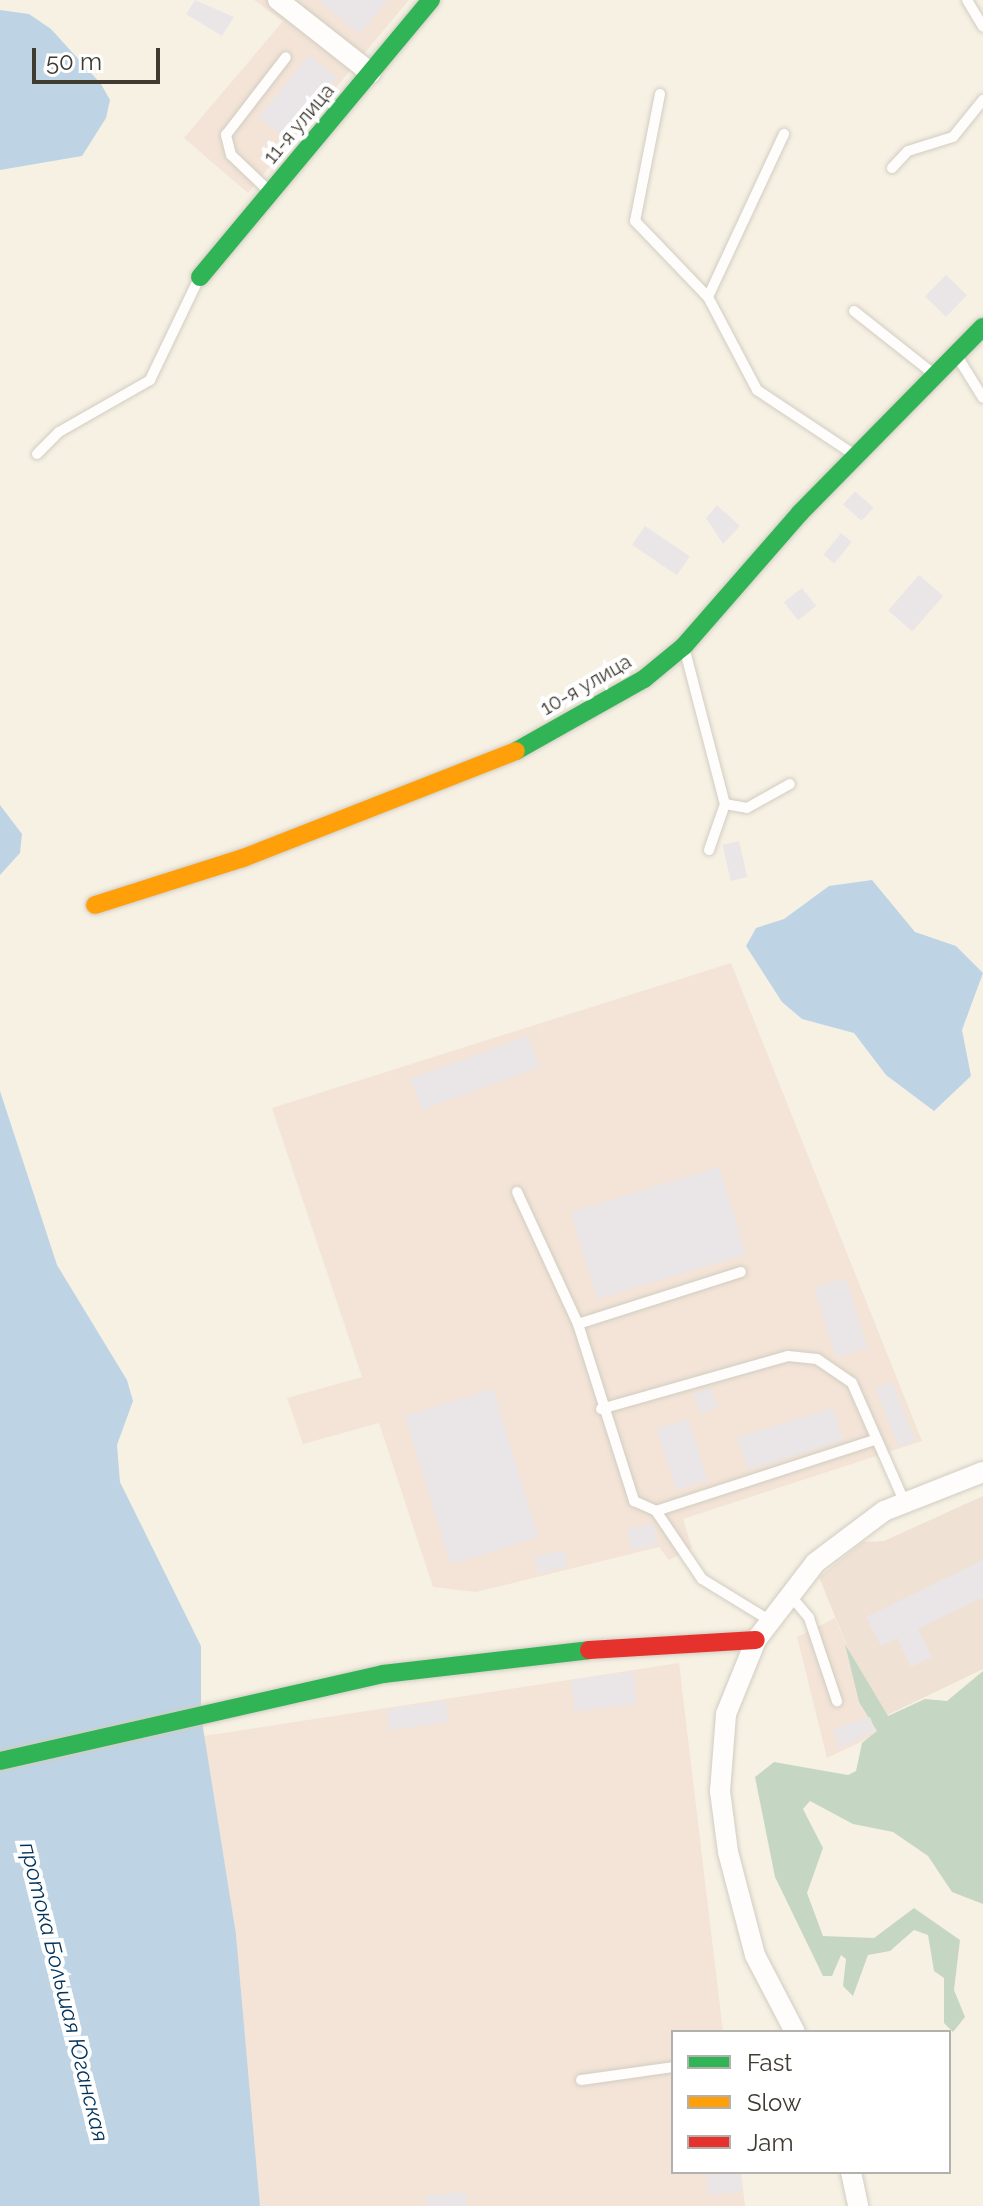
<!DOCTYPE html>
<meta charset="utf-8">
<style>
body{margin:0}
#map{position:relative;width:983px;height:2206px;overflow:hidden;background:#f7f1e4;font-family:Raleway,sans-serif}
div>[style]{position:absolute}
.commercial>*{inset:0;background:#efe1d3}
.industrial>*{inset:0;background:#f3e4d7}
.forest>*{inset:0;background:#c5d7c2}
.water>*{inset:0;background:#bed4e5}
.building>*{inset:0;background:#eae6e7;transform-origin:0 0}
.roads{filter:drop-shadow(0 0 2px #d1cdc2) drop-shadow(0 0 2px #d1cdc2)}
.lane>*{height:10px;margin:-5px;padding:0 5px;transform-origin:5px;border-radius:5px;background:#fefdfb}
.street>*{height:20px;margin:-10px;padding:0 10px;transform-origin:10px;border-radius:10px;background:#fefdfb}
.fast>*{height:18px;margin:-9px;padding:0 9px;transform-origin:9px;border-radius:9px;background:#30b455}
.slow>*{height:18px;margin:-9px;padding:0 9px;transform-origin:9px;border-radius:9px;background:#ff9f0a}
.jam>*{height:18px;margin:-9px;padding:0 9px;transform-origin:9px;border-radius:9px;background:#e5322d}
span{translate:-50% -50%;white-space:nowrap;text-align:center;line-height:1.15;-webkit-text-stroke:8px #fff;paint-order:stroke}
.street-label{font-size:20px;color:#3f3b31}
.water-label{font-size:22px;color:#00325a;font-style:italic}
.legend{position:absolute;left:671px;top:2030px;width:280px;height:144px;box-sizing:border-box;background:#fff;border:2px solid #b2b1ad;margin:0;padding:10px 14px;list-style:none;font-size:24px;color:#3f3b31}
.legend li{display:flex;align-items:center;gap:16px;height:40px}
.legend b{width:40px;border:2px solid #b2b1ad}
.scale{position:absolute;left:32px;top:48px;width:128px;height:36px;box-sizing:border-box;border:4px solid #3f3b31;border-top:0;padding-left:10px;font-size:24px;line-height:28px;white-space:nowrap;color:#3f3b31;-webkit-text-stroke:6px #fff;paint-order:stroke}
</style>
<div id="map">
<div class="commercial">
<div style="clip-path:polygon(983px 1496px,983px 1669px,877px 1720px,819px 1577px,863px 1542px,884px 1541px)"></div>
</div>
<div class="industrial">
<div style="clip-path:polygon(254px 0,409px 0,248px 193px,184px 138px,283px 21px)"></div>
<div style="clip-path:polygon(731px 963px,922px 1441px,683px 1519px,692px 1548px,669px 1560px,659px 1547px,476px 1592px,433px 1587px,379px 1423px,303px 1444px,287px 1398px,362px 1377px,272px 1108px)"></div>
<div style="clip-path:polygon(835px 1618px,882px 1732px,827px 1758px,797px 1637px)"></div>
<div style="clip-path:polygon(679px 1663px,723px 2032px,673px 2032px,673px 2172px,741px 2172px,745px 2206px,260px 2206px,236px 1934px,204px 1736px)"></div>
</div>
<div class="forest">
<div style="clip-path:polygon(845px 1644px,888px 1716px,925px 1699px,947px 1701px,983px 1671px,983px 1904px,952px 1892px,928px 1856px,893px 1832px,853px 1824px,810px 1801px,803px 1809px,823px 1848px,807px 1893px,823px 1936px,874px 1938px,914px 1908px,960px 1940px,954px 1990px,965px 2017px,953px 2032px,944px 2023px,944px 1978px,934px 1971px,928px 1935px,914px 1930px,890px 1951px,868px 1955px,853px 1996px,843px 1986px,846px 1959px,841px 1955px,832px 1976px,823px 1976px,775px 1877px,755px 1777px,774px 1762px,848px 1775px,856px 1771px,862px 1743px,877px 1731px,859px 1702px)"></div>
</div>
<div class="water">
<div style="clip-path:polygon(0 10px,29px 14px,51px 29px,101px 84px,110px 100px,106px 118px,82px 156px,0 170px)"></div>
<div style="clip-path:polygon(0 805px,22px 834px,20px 853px,0 875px)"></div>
<div style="clip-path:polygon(872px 880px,915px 932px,956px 946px,983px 973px,962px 1030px,971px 1076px,934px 1111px,886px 1075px,854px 1033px,802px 1019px,782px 1002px,746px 946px,756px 928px,784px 919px,829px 886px)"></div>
<div style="clip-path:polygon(0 1091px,57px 1265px,127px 1380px,133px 1401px,117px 1445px,120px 1482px,201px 1646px,201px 1715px,236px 1934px,260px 2206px,0 2206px)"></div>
</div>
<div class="building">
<div style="clip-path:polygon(195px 0,234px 17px,222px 36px,186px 14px)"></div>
<div style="clip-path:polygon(318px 0,388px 0,360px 34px)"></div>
<div style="left:309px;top:55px;width:36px;height:80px;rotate:39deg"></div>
<div style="left:946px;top:275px;width:29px;height:30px;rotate:44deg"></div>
<div style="left:855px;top:491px;width:25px;height:18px;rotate:42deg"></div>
<div style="clip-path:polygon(717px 505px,740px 526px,723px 544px,706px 518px)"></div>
<div style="left:645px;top:526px;width:54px;height:23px;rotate:34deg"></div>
<div style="left:841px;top:533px;width:14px;height:28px;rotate:39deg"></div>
<div style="left:919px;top:575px;width:32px;height:47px;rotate:41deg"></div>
<div style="left:802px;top:588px;width:23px;height:23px;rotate:52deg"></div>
<div style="left:739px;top:841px;width:37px;height:17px;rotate:77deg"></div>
<div style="left:528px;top:1036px;width:33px;height:125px;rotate:70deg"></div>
<div style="left:719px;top:1167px;width:91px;height:155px;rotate:73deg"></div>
<div style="left:846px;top:1278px;width:73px;height:33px;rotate:73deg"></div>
<div style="left:892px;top:1382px;width:63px;height:18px;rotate:68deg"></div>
<div style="left:711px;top:1388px;width:21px;height:18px;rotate:71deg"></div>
<div style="left:493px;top:1389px;width:155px;height:92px;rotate:73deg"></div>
<div style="left:833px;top:1408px;width:34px;height:100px;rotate:73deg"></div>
<div style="left:688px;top:1419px;width:64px;height:33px;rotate:72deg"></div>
<div style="left:653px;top:1523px;width:22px;height:27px;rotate:77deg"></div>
<div style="left:564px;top:1550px;width:17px;height:30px;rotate:77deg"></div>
<div style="clip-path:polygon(983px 1560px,983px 1597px,918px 1629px,932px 1657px,911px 1667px,897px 1638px,881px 1646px,866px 1617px)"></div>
<div style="left:633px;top:1672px;width:32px;height:63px;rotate:83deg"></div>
<div style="left:446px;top:1701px;width:21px;height:60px;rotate:82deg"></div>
<div style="clip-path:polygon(870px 1717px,875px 1731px,839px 1748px,833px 1730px)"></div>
<div style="clip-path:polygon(706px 2172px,740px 2172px,742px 2191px,709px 2195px)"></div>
<div style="clip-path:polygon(466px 2192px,467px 2206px,427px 2206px,426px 2196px)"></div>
</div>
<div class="roads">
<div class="lane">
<div style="left:967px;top:0;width:31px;rotate:59deg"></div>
<div style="left:660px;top:94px;width:129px;rotate:101.1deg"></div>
<div style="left:635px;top:221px;width:105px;rotate:46.2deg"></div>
<div style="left:708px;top:297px;width:105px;rotate:62.2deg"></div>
<div style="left:757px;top:390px;width:118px;rotate:33.6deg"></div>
<div style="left:892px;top:168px;width:23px;rotate:-47deg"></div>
<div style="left:908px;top:151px;width:47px;rotate:-17.3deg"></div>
<div style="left:953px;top:137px;width:48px;rotate:-51deg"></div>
<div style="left:269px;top:191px;width:52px;rotate:-136.5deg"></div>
<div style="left:231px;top:155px;width:21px;rotate:-104deg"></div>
<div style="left:226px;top:135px;width:98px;rotate:-52.4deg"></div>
<div style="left:708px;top:297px;width:180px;rotate:-65deg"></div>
<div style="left:854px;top:311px;width:103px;rotate:38.3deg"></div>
<div style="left:957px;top:356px;width:49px;rotate:58.2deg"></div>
<div style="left:37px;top:454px;width:31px;rotate:-45deg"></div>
<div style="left:59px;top:432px;width:105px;rotate:-29.7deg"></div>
<div style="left:150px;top:380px;width:113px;rotate:-64.3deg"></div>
<div style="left:684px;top:647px;width:162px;rotate:75.4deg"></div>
<div style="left:725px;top:804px;width:22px;rotate:10deg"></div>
<div style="left:747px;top:808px;width:49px;rotate:-29.2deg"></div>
<div style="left:709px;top:850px;width:49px;rotate:-70.8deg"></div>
<div style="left:517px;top:1192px;width:145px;rotate:65.2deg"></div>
<div style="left:578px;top:1324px;width:186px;rotate:72.4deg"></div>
<div style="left:634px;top:1501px;width:24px;rotate:24deg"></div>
<div style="left:656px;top:1511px;width:82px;rotate:55.9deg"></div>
<div style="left:702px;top:1579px;width:79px;rotate:31.5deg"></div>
<div style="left:578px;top:1324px;width:171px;rotate:-17.7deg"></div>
<div style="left:601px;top:1409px;width:194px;rotate:-15.8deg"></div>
<div style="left:788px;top:1356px;width:29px;rotate:6deg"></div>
<div style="left:817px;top:1359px;width:42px;rotate:34.4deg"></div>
<div style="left:852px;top:1383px;width:129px;rotate:66.2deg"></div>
<div style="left:656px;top:1511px;width:232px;rotate:-18deg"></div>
<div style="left:790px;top:1595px;width:30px;rotate:50deg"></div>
<div style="left:809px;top:1618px;width:88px;rotate:71.4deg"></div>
<div style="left:581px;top:2080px;width:93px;rotate:-8deg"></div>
</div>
<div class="street">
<div style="left:278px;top:0;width:118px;rotate:38.1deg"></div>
<div style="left:795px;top:2032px;width:87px;rotate:-117.5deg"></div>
<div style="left:755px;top:1955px;width:106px;rotate:-104.7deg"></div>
<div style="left:728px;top:1852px;width:62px;rotate:-97.5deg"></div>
<div style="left:720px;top:1791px;width:77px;rotate:-85.5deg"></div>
<div style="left:726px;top:1714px;width:80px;rotate:-67.9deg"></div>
<div style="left:756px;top:1640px;width:97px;rotate:-52.5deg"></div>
<div style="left:815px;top:1563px;width:86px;rotate:-37deg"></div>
<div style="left:884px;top:1511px;width:106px;rotate:-21.5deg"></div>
<div style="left:851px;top:2172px;width:35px;rotate:78deg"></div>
</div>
<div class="fast">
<div style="left:200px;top:277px;width:361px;rotate:-50.2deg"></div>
<div style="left:516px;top:751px;width:147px;rotate:-29.4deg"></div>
<div style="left:644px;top:679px;width:52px;rotate:-39.5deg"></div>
<div style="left:684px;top:646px;width:176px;rotate:-48.9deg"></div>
<div style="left:800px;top:513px;width:261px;rotate:-45.5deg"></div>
<div style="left:0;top:1761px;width:393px;rotate:-12.8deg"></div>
<div style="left:383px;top:1674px;width:207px;rotate:-6.6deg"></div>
</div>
<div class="slow">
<div style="left:95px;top:905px;width:155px;rotate:-17.6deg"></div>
<div style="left:243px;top:858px;width:293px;rotate:-21.4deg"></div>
</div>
<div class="jam">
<div style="left:589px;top:1650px;width:167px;rotate:-3.4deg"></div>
</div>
</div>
<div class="street-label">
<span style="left:299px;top:124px;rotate:-50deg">11-я улица</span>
<span style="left:586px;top:685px;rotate:-30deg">10-я улица</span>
</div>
<div class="water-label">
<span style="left:64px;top:1992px;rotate:76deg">протока Большая Юганская</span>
</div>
<ul class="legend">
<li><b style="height:10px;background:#30b455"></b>Fast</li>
<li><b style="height:10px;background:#ff9f0a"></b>Slow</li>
<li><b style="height:10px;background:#e5322d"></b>Jam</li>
</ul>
<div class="scale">50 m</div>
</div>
